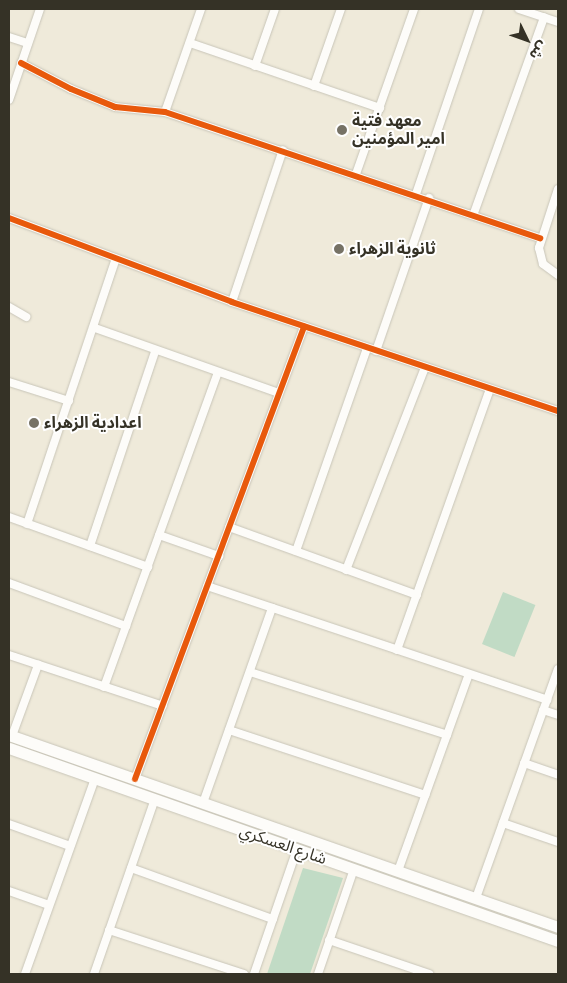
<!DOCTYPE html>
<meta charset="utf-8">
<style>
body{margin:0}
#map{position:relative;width:567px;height:983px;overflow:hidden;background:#efeada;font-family:"Source Sans 3","Noto Sans Arabic",sans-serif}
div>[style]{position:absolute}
.green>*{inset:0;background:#c1dbc5;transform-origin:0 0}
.roads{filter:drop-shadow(0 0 1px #c8c5b8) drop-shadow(0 0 1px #c8c5b8)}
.minor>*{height:8px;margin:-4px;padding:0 4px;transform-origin:4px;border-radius:4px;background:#fdfcf9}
.secondary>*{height:11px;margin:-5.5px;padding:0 5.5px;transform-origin:5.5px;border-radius:5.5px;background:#fdfcf9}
.cycleway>*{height:6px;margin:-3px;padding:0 3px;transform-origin:3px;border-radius:3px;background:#e8590c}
.dots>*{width:14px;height:14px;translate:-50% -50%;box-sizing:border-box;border:2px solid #fff;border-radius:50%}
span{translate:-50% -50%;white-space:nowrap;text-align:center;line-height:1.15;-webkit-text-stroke:4px #fff;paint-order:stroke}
.poi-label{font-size:16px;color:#353226;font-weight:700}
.left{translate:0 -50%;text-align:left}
.street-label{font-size:16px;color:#353226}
.frame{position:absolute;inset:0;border:10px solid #353226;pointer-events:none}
.north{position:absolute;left:502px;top:15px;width:50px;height:50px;-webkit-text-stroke:4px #fff;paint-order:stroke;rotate:132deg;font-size:14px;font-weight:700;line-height:20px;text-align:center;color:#353226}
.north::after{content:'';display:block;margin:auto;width:18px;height:22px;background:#353226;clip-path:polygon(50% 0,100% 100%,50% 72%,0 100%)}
</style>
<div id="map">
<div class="green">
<div style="left:503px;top:592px;width:35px;height:56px;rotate:22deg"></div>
<div style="clip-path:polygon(303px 868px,343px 878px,310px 974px,267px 974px)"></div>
</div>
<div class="roads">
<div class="minor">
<div style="left:519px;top:9px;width:41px;rotate:18.4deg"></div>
<div style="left:9px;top:37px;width:20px;rotate:18deg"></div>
<div style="left:190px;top:43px;width:201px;rotate:18.9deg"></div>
<div style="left:21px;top:63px;width:56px;rotate:27.5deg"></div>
<div style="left:71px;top:89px;width:48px;rotate:22.2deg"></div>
<div style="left:115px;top:107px;width:50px;rotate:5.7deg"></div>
<div style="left:165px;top:112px;width:396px;rotate:18.6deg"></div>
<div style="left:255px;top:66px;width:60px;rotate:-70.7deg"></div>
<div style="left:314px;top:86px;width:82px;rotate:-70.7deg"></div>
<div style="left:9px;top:100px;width:96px;rotate:-71.2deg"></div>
<div style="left:165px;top:112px;width:109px;rotate:-70.7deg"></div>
<div style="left:356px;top:174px;width:175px;rotate:-70.6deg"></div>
<div style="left:558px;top:189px;width:62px;rotate:107.9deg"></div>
<div style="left:539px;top:248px;width:16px;rotate:76deg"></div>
<div style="left:543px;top:264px;width:19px;rotate:36deg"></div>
<div style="left:416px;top:194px;width:195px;rotate:-71.2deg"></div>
<div style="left:474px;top:213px;width:208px;rotate:-70.3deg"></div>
<div style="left:9px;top:218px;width:238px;rotate:20.6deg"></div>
<div style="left:232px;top:302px;width:344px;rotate:18.5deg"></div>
<div style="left:232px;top:302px;width:160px;rotate:-71.5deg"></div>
<div style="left:9px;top:307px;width:20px;rotate:30deg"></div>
<div style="left:95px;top:328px;width:195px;rotate:19.5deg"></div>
<div style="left:376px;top:351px;width:162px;rotate:-70.9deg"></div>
<div style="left:9px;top:382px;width:63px;rotate:17.6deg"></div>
<div style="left:9px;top:517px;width:148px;rotate:19.8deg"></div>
<div style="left:27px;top:524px;width:280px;rotate:-71.5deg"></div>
<div style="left:229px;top:527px;width:200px;rotate:19.9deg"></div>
<div style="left:159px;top:535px;width:64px;rotate:19.3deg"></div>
<div style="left:90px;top:546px;width:205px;rotate:-71.5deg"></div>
<div style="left:296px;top:551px;width:215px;rotate:-70.7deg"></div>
<div style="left:346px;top:570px;width:218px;rotate:-68.7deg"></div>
<div style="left:9px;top:583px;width:125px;rotate:20.2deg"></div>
<div style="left:207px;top:586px;width:359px;rotate:18.5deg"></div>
<div style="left:397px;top:650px;width:277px;rotate:-70.4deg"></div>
<div style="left:9px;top:655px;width:162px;rotate:18.3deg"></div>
<div style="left:250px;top:672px;width:207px;rotate:17.7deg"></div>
<div style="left:104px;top:687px;width:335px;rotate:-70.1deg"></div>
<div style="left:543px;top:710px;width:16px;rotate:18deg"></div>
<div style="left:229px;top:730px;width:207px;rotate:18.3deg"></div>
<div style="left:12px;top:736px;width:76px;rotate:-69.9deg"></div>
<div style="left:524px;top:763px;width:36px;rotate:19deg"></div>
<div style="left:135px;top:779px;width:483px;rotate:-69.5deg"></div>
<div style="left:203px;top:803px;width:207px;rotate:-70.5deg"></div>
<div style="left:503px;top:823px;width:58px;rotate:19.1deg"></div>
<div style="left:9px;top:824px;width:65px;rotate:19.8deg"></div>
<div style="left:131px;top:868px;width:151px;rotate:19.8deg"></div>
<div style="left:398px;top:871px;width:209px;rotate:-70.2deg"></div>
<div style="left:9px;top:891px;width:42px;rotate:19.3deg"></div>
<div style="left:476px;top:898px;width:243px;rotate:-70.3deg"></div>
<div style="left:109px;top:930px;width:142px;rotate:18.1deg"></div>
<div style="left:329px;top:940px;width:106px;rotate:18.8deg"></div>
<div style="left:25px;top:974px;width:208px;rotate:-70.3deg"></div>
<div style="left:94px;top:974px;width:185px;rotate:-70.8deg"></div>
<div style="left:254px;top:974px;width:132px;rotate:-71deg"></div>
<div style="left:318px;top:974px;width:111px;rotate:-71.1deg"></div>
</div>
<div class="secondary">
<div style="left:9px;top:735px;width:582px;rotate:19.28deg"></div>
<div style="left:9px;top:748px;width:582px;rotate:19.37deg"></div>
</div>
</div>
<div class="cycleway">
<div style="left:21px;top:63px;width:56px;rotate:27.5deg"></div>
<div style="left:71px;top:89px;width:48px;rotate:22.2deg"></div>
<div style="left:115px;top:107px;width:50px;rotate:5.7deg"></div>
<div style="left:165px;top:112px;width:396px;rotate:18.6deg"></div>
<div style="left:9px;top:218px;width:238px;rotate:20.6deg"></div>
<div style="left:232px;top:302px;width:344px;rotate:18.5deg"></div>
<div style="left:135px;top:779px;width:483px;rotate:-69.5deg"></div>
</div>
<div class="dots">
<div style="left:342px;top:130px;background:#767265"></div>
<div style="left:339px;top:249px;background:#767265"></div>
<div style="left:34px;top:423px;background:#767265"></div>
</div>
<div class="poi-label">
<span class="left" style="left:352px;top:130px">معهد فتية<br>امير المؤمنين</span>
<span class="left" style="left:349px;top:249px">ثانوية الزهراء</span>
<span class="left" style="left:44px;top:423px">اعدادية الزهراء</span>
</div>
<div class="street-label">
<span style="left:283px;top:845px;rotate:19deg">شارع العسكري</span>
</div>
<div class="frame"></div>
<div class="north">ش</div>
</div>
